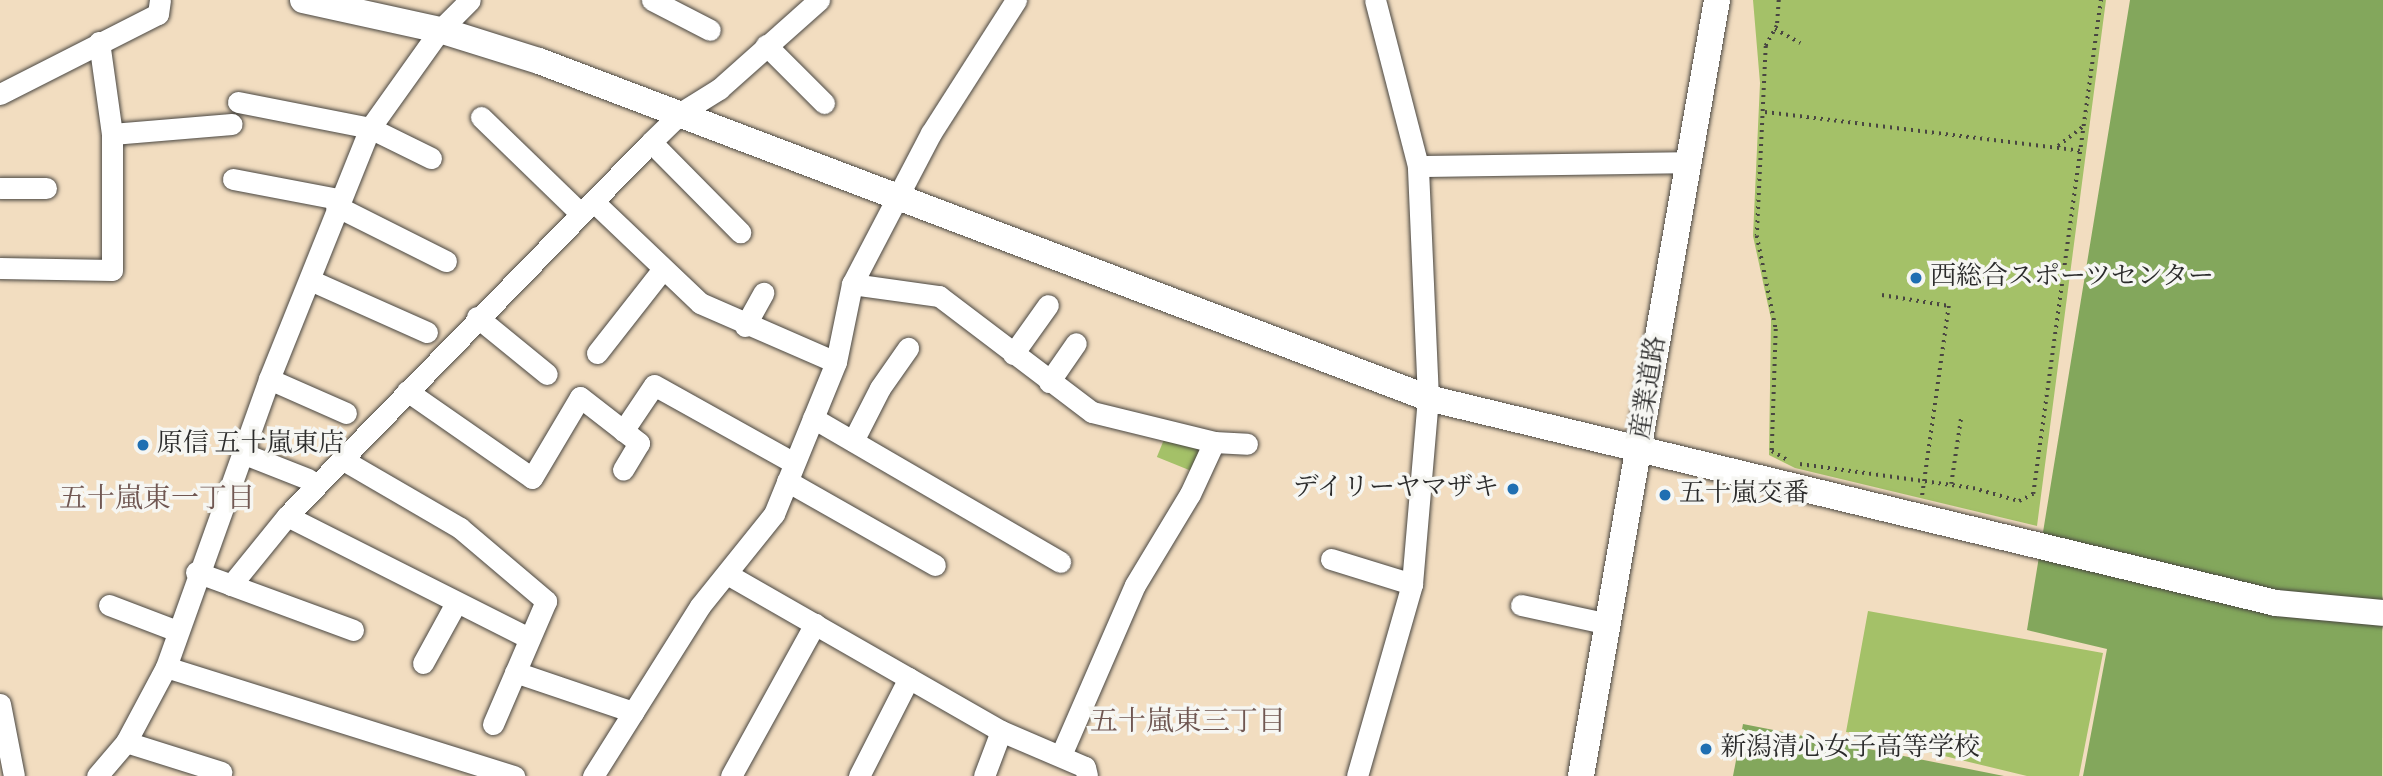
<!DOCTYPE html>
<meta charset="utf-8">
<style>
body{margin:0}
#map{position:relative;width:2383px;height:776px;overflow:hidden;background:#f2ddc0;font-family:"Sorts Mill Goudy","Noto Serif JP",serif}
div>[style]{position:absolute}
.green>*{inset:0;background:#a4c168;transform-origin:0 0}
.forest>*{inset:0;background:#83a75c}
.path>*{height:3.5px;margin-top:-1.75px;transform-origin:0;background:repeating-linear-gradient(90deg,#494641 0 2px,transparent 0 7px)}
.roads{filter:drop-shadow(0 0 2px #494641) drop-shadow(0 0 2px #494641)}
.minor>*{height:21px;margin:-10.5px;padding:0 10.5px;transform-origin:10.5px;border-radius:10.5px;background:#fff}
.tertiary>*{height:26px;margin:-13px;padding:0 13px;transform-origin:13px;border-radius:13px;background:#fff}
.dots>*{width:19px;height:19px;translate:-50% -50%;box-sizing:border-box;border:4px solid #f6f6f2;border-radius:50%}
span{translate:-50% -50%;white-space:nowrap;text-align:center;line-height:1.15;-webkit-text-stroke:7px #f6f6f2;paint-order:stroke}
.poi-label{font-size:26px;color:#2b2b2b}
.left{translate:0 -50%;text-align:left}
.right{translate:-100% -50%;text-align:right}
.street-label{font-size:26px;color:#2b2b2b}
.neighbourhood-label{font-size:28px;color:#705752}
</style>
<div id="map">
<div class="green">
<div style="clip-path:polygon(1753px 0,2106px 0,2037px 526px,1795px 468px,1769px 455px,1771px 319px,1753px 236px,1760px 83px)"></div>
<div style="left:1167px;top:432px;width:40px;height:27px;rotate:22deg"></div>
<div style="clip-path:polygon(1868px 611px,2103px 653px,2079px 776px,2027px 776px,1903px 746px,1900px 740px,1846px 732px)"></div>
</div>
<div class="forest">
<div style="clip-path:polygon(2130px 0,2383px 0,2382px 776px,2083px 776px,2107px 649px,2027px 630px)"></div>
<div style="clip-path:polygon(1743px 724px,2004px 776px,1733px 776px)"></div>
</div>
<div class="path">
<div style="left:1779px;top:0;width:26px;rotate:94deg"></div>
<div style="left:1777px;top:26px;width:23px;rotate:119deg"></div>
<div style="left:1766px;top:46px;width:190px;rotate:92.7deg"></div>
<div style="left:1757px;top:236px;width:95px;rotate:78.5deg"></div>
<div style="left:1776px;top:329px;width:122px;rotate:91.9deg"></div>
<div style="left:1772px;top:451px;width:20px;rotate:30deg"></div>
<div style="left:1775px;top:29px;width:29px;rotate:29deg"></div>
<div style="left:1765px;top:112px;width:319px;rotate:7deg"></div>
<div style="left:2058px;top:146px;width:34px;rotate:-38deg"></div>
<div style="left:1882px;top:295px;width:68px;rotate:9.3deg"></div>
<div style="left:1949px;top:306px;width:193px;rotate:98deg"></div>
<div style="left:1800px;top:464px;width:175px;rotate:7.9deg"></div>
<div style="left:1973px;top:488px;width:48px;rotate:15.8deg"></div>
<div style="left:2019px;top:501px;width:16px;rotate:-27deg"></div>
<div style="left:2033px;top:494px;width:499px;rotate:-82.2deg"></div>
<div style="left:1951px;top:484px;width:68px;rotate:-81.5deg"></div>
</div>
<div class="roads">
<div class="minor">
<div style="left:652px;top:0;width:65px;rotate:27.3deg"></div>
<div style="left:766px;top:45px;width:82px;rotate:45deg"></div>
<div style="left:0;top:94px;width:177px;rotate:-26.9deg"></div>
<div style="left:158px;top:14px;width:14px;rotate:-82deg"></div>
<div style="left:238px;top:102px;width:135px;rotate:11.1deg"></div>
<div style="left:370px;top:128px;width:68px;rotate:26.2deg"></div>
<div style="left:481px;top:117px;width:138px;rotate:44.1deg"></div>
<div style="left:112px;top:134px;width:120px;rotate:-4.8deg"></div>
<div style="left:651px;top:142px;width:127px;rotate:45.3deg"></div>
<div style="left:1418px;top:166px;width:270px;rotate:-0.8deg"></div>
<div style="left:233px;top:179px;width:107px;rotate:10.8deg"></div>
<div style="left:0;top:188px;width:46px"></div>
<div style="left:594px;top:202px;width:146px;rotate:43.6deg"></div>
<div style="left:700px;top:303px;width:148px;rotate:23.5deg"></div>
<div style="left:336px;top:206px;width:123px;rotate:26.6deg"></div>
<div style="left:0;top:268px;width:112px;rotate:1deg"></div>
<div style="left:112px;top:270px;width:136px;rotate:-90deg"></div>
<div style="left:112px;top:134px;width:93px;rotate:-98deg"></div>
<div style="left:310px;top:280px;width:128px;rotate:24deg"></div>
<div style="left:852px;top:284px;width:88px;rotate:7.9deg"></div>
<div style="left:939px;top:296px;width:192px;rotate:37.2deg"></div>
<div style="left:1092px;top:412px;width:126px;rotate:13.8deg"></div>
<div style="left:1214px;top:442px;width:33px;rotate:3deg"></div>
<div style="left:477px;top:317px;width:90px;rotate:39.2deg"></div>
<div style="left:745px;top:326px;width:38px;rotate:-61deg"></div>
<div style="left:597px;top:353px;width:105px;rotate:-51.9deg"></div>
<div style="left:1013px;top:354px;width:60px;rotate:-54.5deg"></div>
<div style="left:269px;top:379px;width:84px;rotate:23.8deg"></div>
<div style="left:1049px;top:382px;width:47px;rotate:-55.3deg"></div>
<div style="left:407px;top:391px;width:152px;rotate:34.8deg"></div>
<div style="left:532px;top:478px;width:94px;rotate:-59.3deg"></div>
<div style="left:580px;top:397px;width:75px;rotate:37.9deg"></div>
<div style="left:639px;top:443px;width:31px;rotate:121deg"></div>
<div style="left:813px;top:418px;width:286px;rotate:30.2deg"></div>
<div style="left:623px;top:431px;width:55px;rotate:-56deg"></div>
<div style="left:654px;top:385px;width:160px;rotate:29.1deg"></div>
<div style="left:853px;top:441px;width:59px;rotate:-63deg"></div>
<div style="left:880px;top:388px;width:49px;rotate:-55deg"></div>
<div style="left:242px;top:453px;width:71px;rotate:21.5deg"></div>
<div style="left:345px;top:461px;width:133px;rotate:30.2deg"></div>
<div style="left:460px;top:528px;width:113px;rotate:40.3deg"></div>
<div style="left:546px;top:601px;width:134px;rotate:113.3deg"></div>
<div style="left:787px;top:481px;width:170px;rotate:29.6deg"></div>
<div style="left:287px;top:516px;width:270px;rotate:26.8deg"></div>
<div style="left:1331px;top:559px;width:85px;rotate:17.2deg"></div>
<div style="left:196px;top:572px;width:37px;rotate:20deg"></div>
<div style="left:231px;top:585px;width:89px;rotate:-50.9deg"></div>
<div style="left:287px;top:516px;width:522px;rotate:-45.78deg"></div>
<div style="left:651px;top:142px;width:43px;rotate:-44.1deg"></div>
<div style="left:682px;top:112px;width:44px;rotate:-31.9deg"></div>
<div style="left:719px;top:89px;width:134px;rotate:-41.7deg"></div>
<div style="left:727px;top:574px;width:316px;rotate:29.8deg"></div>
<div style="left:1001px;top:731px;width:91px;rotate:23.2deg"></div>
<div style="left:1085px;top:767px;width:9px;rotate:77deg"></div>
<div style="left:231px;top:585px;width:130px;rotate:20.2deg"></div>
<div style="left:109px;top:605px;width:73px;rotate:20.9deg"></div>
<div style="left:1521px;top:605px;width:90px;rotate:12.2deg"></div>
<div style="left:423px;top:663px;width:68px;rotate:-61.2deg"></div>
<div style="left:166px;top:667px;width:365px;rotate:17.4deg"></div>
<div style="left:515px;top:672px;width:125px;rotate:18.7deg"></div>
<div style="left:0;top:704px;width:73px;rotate:79deg"></div>
<div style="left:126px;top:742px;width:100px;rotate:17.5deg"></div>
<div style="left:1061px;top:755px;width:185px;rotate:-66.5deg"></div>
<div style="left:1135px;top:585px;width:106px;rotate:-58.9deg"></div>
<div style="left:1190px;top:494px;width:57px;rotate:-65.2deg"></div>
<div style="left:97px;top:776px;width:45px;rotate:-49.5deg"></div>
<div style="left:126px;top:742px;width:85px;rotate:-61.9deg"></div>
<div style="left:166px;top:667px;width:306px;rotate:-70.3deg"></div>
<div style="left:269px;top:379px;width:271px;rotate:-68.1deg"></div>
<div style="left:370px;top:128px;width:120px;rotate:-54.5deg"></div>
<div style="left:440px;top:30px;width:42px;rotate:-45deg"></div>
<div style="left:593px;top:776px;width:201px;rotate:-57.8deg"></div>
<div style="left:700px;top:606px;width:118px;rotate:-51.2deg"></div>
<div style="left:774px;top:514px;width:164px;rotate:-67.8deg"></div>
<div style="left:836px;top:362px;width:80px;rotate:-78.4deg"></div>
<div style="left:852px;top:284px;width:170px;rotate:-62.4deg"></div>
<div style="left:931px;top:133px;width:158px;rotate:-57.4deg"></div>
<div style="left:731px;top:776px;width:174px;rotate:-61.1deg"></div>
<div style="left:859px;top:776px;width:110px;rotate:-63deg"></div>
<div style="left:984px;top:776px;width:48px;rotate:-69.3deg"></div>
<div style="left:1357px;top:776px;width:200px;rotate:-74deg"></div>
<div style="left:1412px;top:584px;width:187px;rotate:-85.1deg"></div>
<div style="left:1428px;top:398px;width:232px;rotate:-92.5deg"></div>
<div style="left:1418px;top:166px;width:171px;rotate:-104.5deg"></div>
</div>
<div class="tertiary">
<div style="left:303px;top:0;width:140px;rotate:12.4deg"></div>
<div style="left:440px;top:30px;width:104px;rotate:17.4deg"></div>
<div style="left:539px;top:61px;width:951px;rotate:20.76deg"></div>
<div style="left:1428px;top:398px;width:872px;rotate:13.59deg"></div>
<div style="left:2276px;top:603px;width:107px;rotate:5.3deg"></div>
<div style="left:1581px;top:776px;width:788px;rotate:-80.06deg"></div>
</div>
</div>
<div class="dots">
<div style="left:1916px;top:278px;background:#1f6fb2"></div>
<div style="left:143px;top:445px;background:#1f6fb2"></div>
<div style="left:1513px;top:489px;background:#1f6fb2"></div>
<div style="left:1665px;top:495px;background:#1f6fb2"></div>
<div style="left:1706px;top:749px;background:#1f6fb2"></div>
</div>
<div class="poi-label">
<span class="left" style="left:1930px;top:278px">西総合スポーツセンター</span>
<span class="left" style="left:157px;top:445px">原信 五十嵐東店</span>
<span class="right" style="left:1499px;top:489px">デイリーヤマザキ</span>
<span class="left" style="left:1679px;top:495px">五十嵐交番</span>
<span class="left" style="left:1720px;top:749px">新潟清心女子高等学校</span>
</div>
<div class="street-label">
<span style="left:1650px;top:388px;rotate:-81deg">産業道路</span>
</div>
<div class="neighbourhood-label">
<span style="left:157px;top:500px">五十嵐東一丁目</span>
<span style="left:1188px;top:723px">五十嵐東三丁目</span>
</div>
</div>
